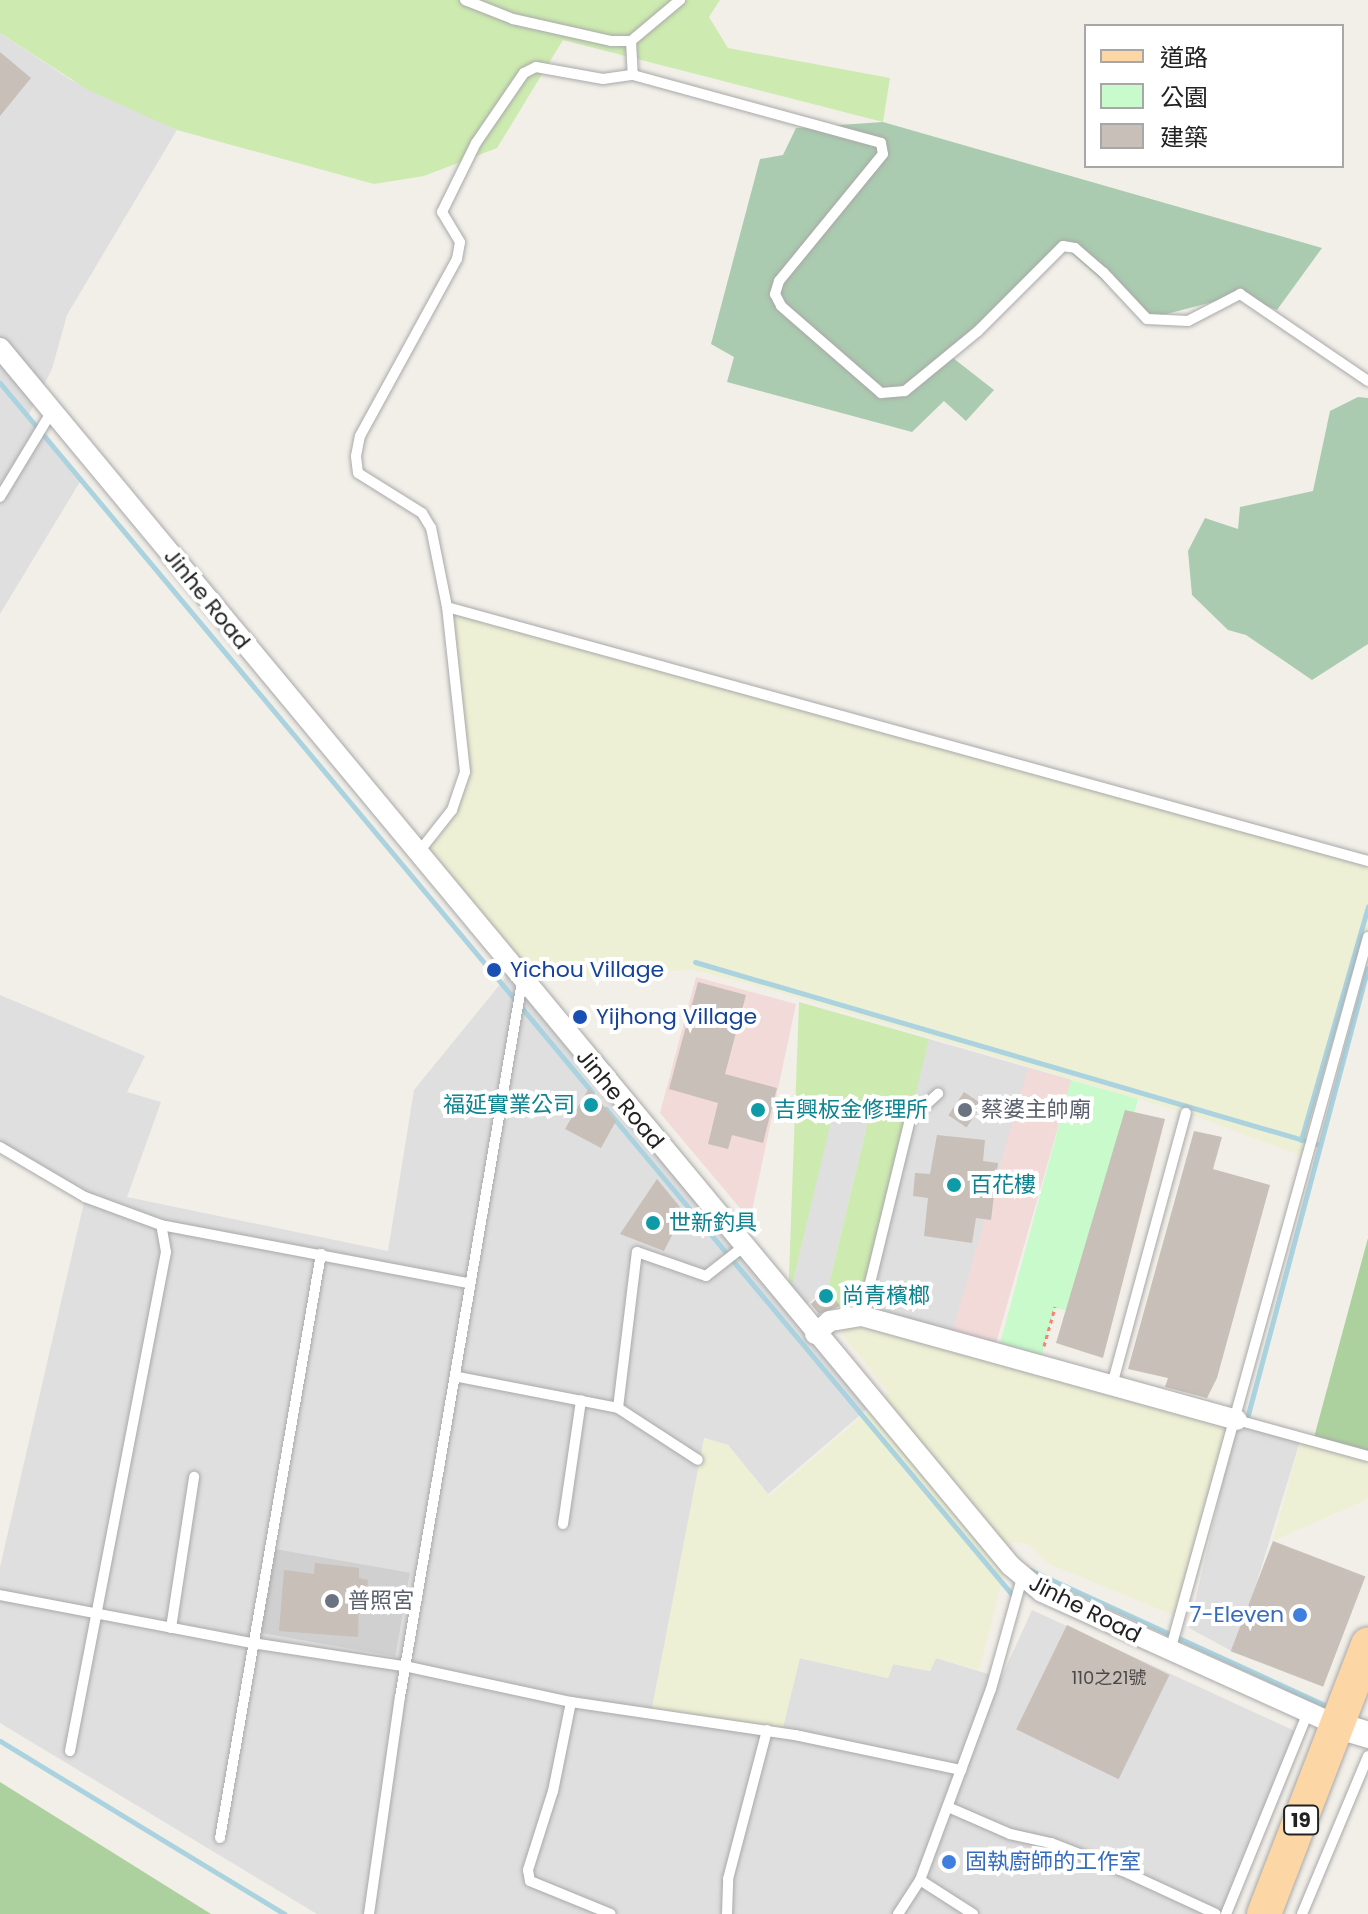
<!DOCTYPE html>
<meta charset="utf-8">
<style>
body{margin:0}
#map{position:relative;width:1368px;height:1914px;overflow:hidden;background:#f2efe9;font-family:Poppins,"Noto Sans TC",sans-serif}
div>[style]{position:absolute}
.residential>*{inset:0;background:#e0dfdf;transform-origin:0 0}
.commercial>*{inset:0;background:#f2dad9;transform-origin:0 0}
.religious>*{inset:0;background:#d0d0d0;transform-origin:0 0}
.farmland>*{inset:0;background:#eef0d5}
.grass>*{inset:0;background:#cdebb0}
.forest>*{inset:0;background:#add19e}
.cemetery>*{inset:0;background:#aacbaf}
.park>*{inset:0;background:#c8facc}
.stream>*{height:5px;margin:-2.5px;padding:0 2.5px;transform-origin:2.5px;border-radius:2.5px;background:#aad3df}
.building>*{inset:0;background:#c7bfb8;transform-origin:0 0}
.path>*{height:3px;margin-top:-1.5px;transform-origin:0;background:repeating-linear-gradient(90deg,#fa8072 0 4px,transparent 0 8px)}
.roads{filter:drop-shadow(0 0 2px #a9a9a9) drop-shadow(0 0 2px #a9a9a9)}
.service>*{height:10px;margin:-5px;padding:0 5px;transform-origin:5px;border-radius:5px;background:#fff}
.minor>*{height:20px;margin:-10px;padding:0 10px;transform-origin:10px;border-radius:10px;background:#fff}
.tertiary>*{height:26px;margin:-13px;padding:0 13px;transform-origin:13px;border-radius:13px;background:#fff}
.primary>*{height:34px;margin:-17px;padding:0 17px;transform-origin:17px;border-radius:17px;background:#fcd6a4}
.dots>*{width:22px;height:22px;translate:-50% -50%;box-sizing:border-box;border:4px solid #fff;border-radius:50%}
span{translate:-50% -50%;white-space:nowrap;text-align:center;line-height:1.15;-webkit-text-stroke:8px #fff;paint-order:stroke}
.number-label{font-size:18px;color:#4b4948}
.number-label span{-webkit-text-stroke-width:0}
.shield-label span{padding:2px 6px;background:#fff;border:2px solid;border-radius:6px;-webkit-text-stroke-width:0}
.shield-label{font-size:20px;color:#222;font-weight:700}
.street-label{font-size:22px;color:#222}
.transit-label{font-size:22px;color:#164399}
.left{translate:0 -50%;text-align:left}
.culture-label{font-size:22px;color:#0d838f}
.right{translate:-100% -50%;text-align:right}
.worship-label{font-size:22px;color:#5b616d}
.shop-label{font-size:22px;color:#366cbe}
.legend{position:absolute;left:1084px;top:24px;width:260px;height:144px;box-sizing:border-box;background:#fff;border:2px solid #a7a7a7;margin:0;padding:10px 14px;list-style:none;font-size:24px;color:#222}
.legend li{display:flex;align-items:center;gap:16px;height:40px}
.legend b{width:40px;border:2px solid #a7a7a7}
</style>
<div id="map">
<div class="residential">
<div style="clip-path:polygon(0 33px,71px 80px,177px 130px,67px 315px,52px 369px,28px 416px,81px 480px,0 614px)"></div>
<div style="clip-path:polygon(504px 960px,788px 1300px,833px 1109px,869px 1117px,828px 1288px,802px 1308px,873px 1404px,768px 1494px,728px 1445px,704px 1438px,799px 1658px,888px 1678px,893px 1664px,930px 1671px,936px 1658px,1001px 1678px,1032px 1610px,1295px 1731px,1227px 1914px,317px 1914px,0 1723px,0 1567px,85px 1198px,0 1151px,0 995px,145px 1056px,127px 1092px,161px 1102px,127px 1197px,388px 1251px,414px 1090px,506px 977px)"></div>
<div style="left:929px;top:1039px;width:148px;height:285px;rotate:16deg"></div>
<div style="clip-path:polygon(1237px 1420px,1301px 1438px,1235px 1653px,1189px 1628px)"></div>
</div>
<div class="commercial">
<div style="clip-path:polygon(696px 977px,796px 1004px,750px 1220px,660px 1113px)"></div>
<div style="left:1028px;top:1068px;width:45px;height:275px;rotate:16deg"></div>
</div>
<div class="religious">
<div style="left:275px;top:1549px;width:137px;height:85px;rotate:10deg"></div>
</div>
<div class="farmland">
<div style="clip-path:polygon(447px 607px,1368px 861px,1368px 937px,1307px 1158px,1192px 1115px,751px 984px,691px 970px,522px 982px,417px 854px,452px 810px,465px 772px)"></div>
<div style="clip-path:polygon(852px 1325px,1227px 1424px,1175px 1616px,1047px 1563px,1029px 1544px,1012px 1542px,979px 1670px,936px 1658px,930px 1671px,893px 1664px,888px 1678px,800px 1658px,782px 1732px,651px 1713px,704px 1438px,728px 1445px,769px 1496px,889px 1393px,841px 1333px)"></div>
<div style="clip-path:polygon(1301px 1438px,1368px 1456px,1368px 1499px,1273px 1541px)"></div>
</div>
<div class="grass">
<div style="clip-path:polygon(0 0,720px 0,709px 17px,728px 48px,890px 78px,883px 122px,563px 40px,497px 148px,424px 176px,374px 184px,177px 130px,88px 90px,0 33px)"></div>
<div style="clip-path:polygon(799px 1002px,929px 1039px,862px 1316px,845px 1315px,828px 1288px,869px 1117px,834px 1109px,788px 1302px)"></div>
</div>
<div class="forest">
<div style="clip-path:polygon(1368px 1238px,1368px 1456px,1313px 1441px)"></div>
<div style="clip-path:polygon(0 1782px,211px 1914px,0 1914px)"></div>
</div>
<div class="cemetery">
<div style="clip-path:polygon(883px 122px,1322px 248px,1277px 310px,1240px 295px,1147px 319px,1063px 246px,953px 358px,994px 390px,966px 421px,944px 401px,912px 432px,727px 382px,734px 357px,711px 344px,760px 159px,783px 155px,796px 128px)"></div>
<div style="clip-path:polygon(1358px 397px,1368px 398px,1368px 644px,1312px 680px,1246px 635px,1228px 630px,1192px 595px,1188px 551px,1205px 518px,1238px 529px,1240px 507px,1313px 491px,1330px 411px)"></div>
</div>
<div class="park">
<div style="clip-path:polygon(1071px 1080px,1138px 1099px,1081px 1313px,1055px 1308px,1039px 1365px,997px 1355px)"></div>
</div>
<div class="stream">
<div style="left:0;top:383px;width:924px;rotate:50.14deg"></div>
<div style="left:695px;top:962px;width:651px;rotate:16.32deg"></div>
<div style="left:606px;top:1109px;width:636px;rotate:50.1deg"></div>
<div style="left:1301px;top:1140px;width:243px;rotate:-74deg"></div>
<div style="left:1246px;top:1422px;width:470px;rotate:-75deg"></div>
<div style="left:1030px;top:1570px;width:329px;rotate:24.6deg"></div>
<div style="left:0;top:1741px;width:333px;rotate:31.3deg"></div>
</div>
<div class="building">
<div style="clip-path:polygon(0 52px,31px 78px,0 116px)"></div>
<div style="clip-path:polygon(698px 982px,746px 995px,725px 1074px,777px 1088px,763px 1143px,732px 1135px,728px 1149px,708px 1144px,718px 1103px,669px 1089px)"></div>
<div style="clip-path:polygon(589px 1088px,616px 1121px,601px 1148px,565px 1129px)"></div>
<div style="left:964px;top:1092px;width:22px;height:28px;rotate:34deg"></div>
<div style="clip-path:polygon(1125px 1110px,1165px 1119px,1103px 1358px,1056px 1343px)"></div>
<div style="clip-path:polygon(1194px 1131px,1222px 1137px,1213px 1169px,1270px 1185px,1217px 1378px,1207px 1398px,1165px 1387px,1168px 1378px,1128px 1369px)"></div>
<div style="clip-path:polygon(937px 1135px,985px 1140px,983px 1161px,998px 1163px,991px 1220px,976px 1218px,972px 1243px,924px 1236px,928px 1198px,913px 1196px,915px 1173px,930px 1174px)"></div>
<div style="clip-path:polygon(657px 1179px,684px 1212px,664px 1251px,620px 1234px)"></div>
<div style="clip-path:polygon(828px 1288px,840px 1306px,819px 1314px,811px 1304px)"></div>
<div style="left:1273px;top:1541px;width:99px;height:118px;rotate:21deg"></div>
<div style="clip-path:polygon(315px 1563px,359px 1568px,359px 1578px,368px 1580px,366px 1599px,359px 1598px,358px 1637px,279px 1631px,284px 1570px,314px 1574px)"></div>
<div style="left:1067px;top:1625px;width:114px;height:116px;rotate:26deg"></div>
</div>
<div class="path">
<div style="left:1044px;top:1346px;width:41px;rotate:-74.2deg"></div>
</div>
<div class="roads">
<div class="service">
<div style="left:465px;top:0;width:52px;rotate:21.6deg"></div>
<div style="left:513px;top:19px;width:100px;rotate:12.7deg"></div>
<div style="left:611px;top:41px;width:20px"></div>
<div style="left:631px;top:41px;width:64px;rotate:-39.9deg"></div>
<div style="left:631px;top:41px;width:34px;rotate:87deg"></div>
<div style="left:0;top:497px;width:100px;rotate:-58.8deg"></div>
<div style="left:447px;top:607px;width:955px;rotate:15.42deg"></div>
<div style="left:418px;top:853px;width:55px;rotate:-51.7deg"></div>
<div style="left:452px;top:810px;width:40px;rotate:-71.1deg"></div>
<div style="left:465px;top:772px;width:166px;rotate:-96.2deg"></div>
<div style="left:447px;top:607px;width:81px;rotate:-101.4deg"></div>
<div style="left:431px;top:528px;width:17px;rotate:-121deg"></div>
<div style="left:422px;top:513px;width:75px;rotate:-148deg"></div>
<div style="left:358px;top:473px;width:17px;rotate:-97deg"></div>
<div style="left:356px;top:456px;width:20px;rotate:-79deg"></div>
<div style="left:360px;top:436px;width:202px;rotate:-61.3deg"></div>
<div style="left:457px;top:259px;width:17px;rotate:-80deg"></div>
<div style="left:460px;top:242px;width:35px;rotate:-121deg"></div>
<div style="left:442px;top:212px;width:77px;rotate:-63.8deg"></div>
<div style="left:476px;top:143px;width:85px;rotate:-55.6deg"></div>
<div style="left:524px;top:73px;width:13px;rotate:-27deg"></div>
<div style="left:536px;top:67px;width:68px;rotate:10.2deg"></div>
<div style="left:603px;top:79px;width:30px;rotate:-8deg"></div>
<div style="left:633px;top:75px;width:257px;rotate:15.3deg"></div>
<div style="left:881px;top:143px;width:11px;rotate:80deg"></div>
<div style="left:883px;top:154px;width:164px;rotate:129.3deg"></div>
<div style="left:779px;top:281px;width:14px;rotate:107deg"></div>
<div style="left:775px;top:294px;width:13px;rotate:63deg"></div>
<div style="left:781px;top:306px;width:133px;rotate:41deg"></div>
<div style="left:881px;top:393px;width:24px;rotate:-5deg"></div>
<div style="left:905px;top:391px;width:94px;rotate:-39.4deg"></div>
<div style="left:978px;top:331px;width:120px;rotate:-45deg"></div>
<div style="left:1063px;top:246px;width:12px;rotate:9deg"></div>
<div style="left:1075px;top:248px;width:37px;rotate:41deg"></div>
<div style="left:1103px;top:272px;width:64px;rotate:46.9deg"></div>
<div style="left:1147px;top:319px;width:41px;rotate:2.8deg"></div>
<div style="left:1188px;top:321px;width:59px;rotate:-27.4deg"></div>
<div style="left:1240px;top:294px;width:155px;rotate:34.2deg"></div>
<div style="left:0;top:1147px;width:99px;rotate:30.5deg"></div>
<div style="left:85px;top:1197px;width:81px;rotate:20.2deg"></div>
<div style="left:161px;top:1225px;width:313px;rotate:10.7deg"></div>
<div style="left:862px;top:1316px;width:203px;rotate:-76.3deg"></div>
<div style="left:910px;top:1119px;width:38px;rotate:-42deg"></div>
<div style="left:459px;top:1377px;width:162px;rotate:11deg"></div>
<div style="left:618px;top:1408px;width:157px;rotate:-83.1deg"></div>
<div style="left:637px;top:1252px;width:73px;rotate:19.2deg"></div>
<div style="left:706px;top:1276px;width:47px;rotate:-38.1deg"></div>
<div style="left:1112px;top:1385px;width:282px;rotate:-74.8deg"></div>
<div style="left:618px;top:1408px;width:95px;rotate:33deg"></div>
<div style="left:1237px;top:1420px;width:136px;rotate:15.4deg"></div>
<div style="left:563px;top:1524px;width:125px;rotate:-81.7deg"></div>
<div style="left:0;top:1595px;width:257px;rotate:10.8deg"></div>
<div style="left:252px;top:1643px;width:159px;rotate:8.7deg"></div>
<div style="left:409px;top:1667px;width:166px;rotate:12.2deg"></div>
<div style="left:571px;top:1702px;width:226px;rotate:8.4deg"></div>
<div style="left:795px;top:1735px;width:170px;rotate:11.9deg"></div>
<div style="left:961px;top:1770px;width:86px;rotate:-69.7deg"></div>
<div style="left:991px;top:1689px;width:115px;rotate:-74.4deg"></div>
<div style="left:171px;top:1628px;width:153px;rotate:-81.3deg"></div>
<div style="left:1170px;top:1651px;width:741px;rotate:-74.5deg"></div>
<div style="left:571px;top:1702px;width:91px;rotate:101.4deg"></div>
<div style="left:553px;top:1791px;width:83px;rotate:107.6deg"></div>
<div style="left:528px;top:1870px;width:11px;rotate:80deg"></div>
<div style="left:530px;top:1881px;width:87px;rotate:22.2deg"></div>
<div style="left:70px;top:1751px;width:508px;rotate:-79.11deg"></div>
<div style="left:166px;top:1252px;width:27px;rotate:-100deg"></div>
<div style="left:948px;top:1807px;width:68px;rotate:23.5deg"></div>
<div style="left:1010px;top:1834px;width:42px;rotate:12.4deg"></div>
<div style="left:1051px;top:1843px;width:77px;rotate:21.3deg"></div>
<div style="left:1123px;top:1871px;width:102px;rotate:24.8deg"></div>
<div style="left:220px;top:1838px;width:593px;rotate:-80.19deg"></div>
<div style="left:920px;top:1880px;width:63px;rotate:32.7deg"></div>
<div style="left:369px;top:1914px;width:219px;rotate:-81.9deg"></div>
<div style="left:400px;top:1697px;width:725px;rotate:-80.32deg"></div>
<div style="left:727px;top:1914px;width:35px;rotate:-88deg"></div>
<div style="left:728px;top:1879px;width:154px;rotate:-75.3deg"></div>
<div style="left:898px;top:1914px;width:40px;rotate:-57.1deg"></div>
<div style="left:920px;top:1880px;width:117px;rotate:-69.6deg"></div>
<div style="left:1226px;top:1914px;width:218px;rotate:-67.9deg"></div>
<div style="left:1302px;top:1914px;width:171px;rotate:-67.3deg"></div>
</div>
<div class="minor">
<div style="left:0;top:348px;width:1583px;rotate:50.31deg"></div>
<div style="left:1011px;top:1566px;width:40px;rotate:40deg"></div>
<div style="left:1042px;top:1592px;width:323px;rotate:24.3deg"></div>
<div style="left:815px;top:1334px;width:20px;rotate:-41deg"></div>
<div style="left:830px;top:1321px;width:32px;rotate:-9deg"></div>
<div style="left:862px;top:1316px;width:389px;rotate:15.5deg"></div>
</div>
<div class="tertiary">
<div style="left:1336px;top:1725px;width:34px;rotate:17deg"></div>
</div>
<div class="primary">
<div style="left:1264px;top:1914px;width:289px;rotate:-68.9deg"></div>
</div>
</div>
<div class="dots">
<div style="left:494px;top:970px;background:#1a4fb4"></div>
<div style="left:580px;top:1017px;background:#1a4fb4"></div>
<div style="left:591px;top:1105px;background:#0f9aa8"></div>
<div style="left:758px;top:1110px;background:#0f9aa8"></div>
<div style="left:965px;top:1110px;background:#6b7280"></div>
<div style="left:954px;top:1185px;background:#0f9aa8"></div>
<div style="left:653px;top:1223px;background:#0f9aa8"></div>
<div style="left:826px;top:1296px;background:#0f9aa8"></div>
<div style="left:332px;top:1601px;background:#6b7280"></div>
<div style="left:1300px;top:1615px;background:#3f7fe0"></div>
<div style="left:949px;top:1862px;background:#3f7fe0"></div>
</div>
<div class="number-label">
<span style="left:1109px;top:1678px">110之21號</span>
</div>
<div class="shield-label">
<span style="left:1301px;top:1820px">19</span>
</div>
<div class="street-label">
<span style="left:207px;top:599px;rotate:51deg">Jinhe Road</span>
<span style="left:620px;top:1099px;rotate:50deg">Jinhe Road</span>
<span style="left:1085px;top:1609px;rotate:27deg">Jinhe Road</span>
</div>
<div class="transit-label">
<span class="left" style="left:510px;top:970px">Yichou Village</span>
<span class="left" style="left:596px;top:1017px">Yijhong Village</span>
</div>
<div class="culture-label">
<span class="right" style="left:575px;top:1105px">福延實業公司</span>
<span class="left" style="left:774px;top:1110px">吉興板金修理所</span>
<span class="left" style="left:970px;top:1185px">百花樓</span>
<span class="left" style="left:669px;top:1223px">世新釣具</span>
<span class="left" style="left:842px;top:1296px">尚青檳榔</span>
</div>
<div class="worship-label">
<span class="left" style="left:981px;top:1110px">蔡婆主帥廟</span>
<span class="left" style="left:348px;top:1601px">普照宮</span>
</div>
<div class="shop-label">
<span class="right" style="left:1284px;top:1615px">7-Eleven</span>
<span class="left" style="left:965px;top:1862px">固執廚師的工作室</span>
</div>
<ul class="legend">
<li><b style="height:10px;background:#fcd6a4"></b>道路</li>
<li><b style="height:22px;background:#c8facc"></b>公園</li>
<li><b style="height:22px;background:#c7bfb8"></b>建築</li>
</ul>
</div>
